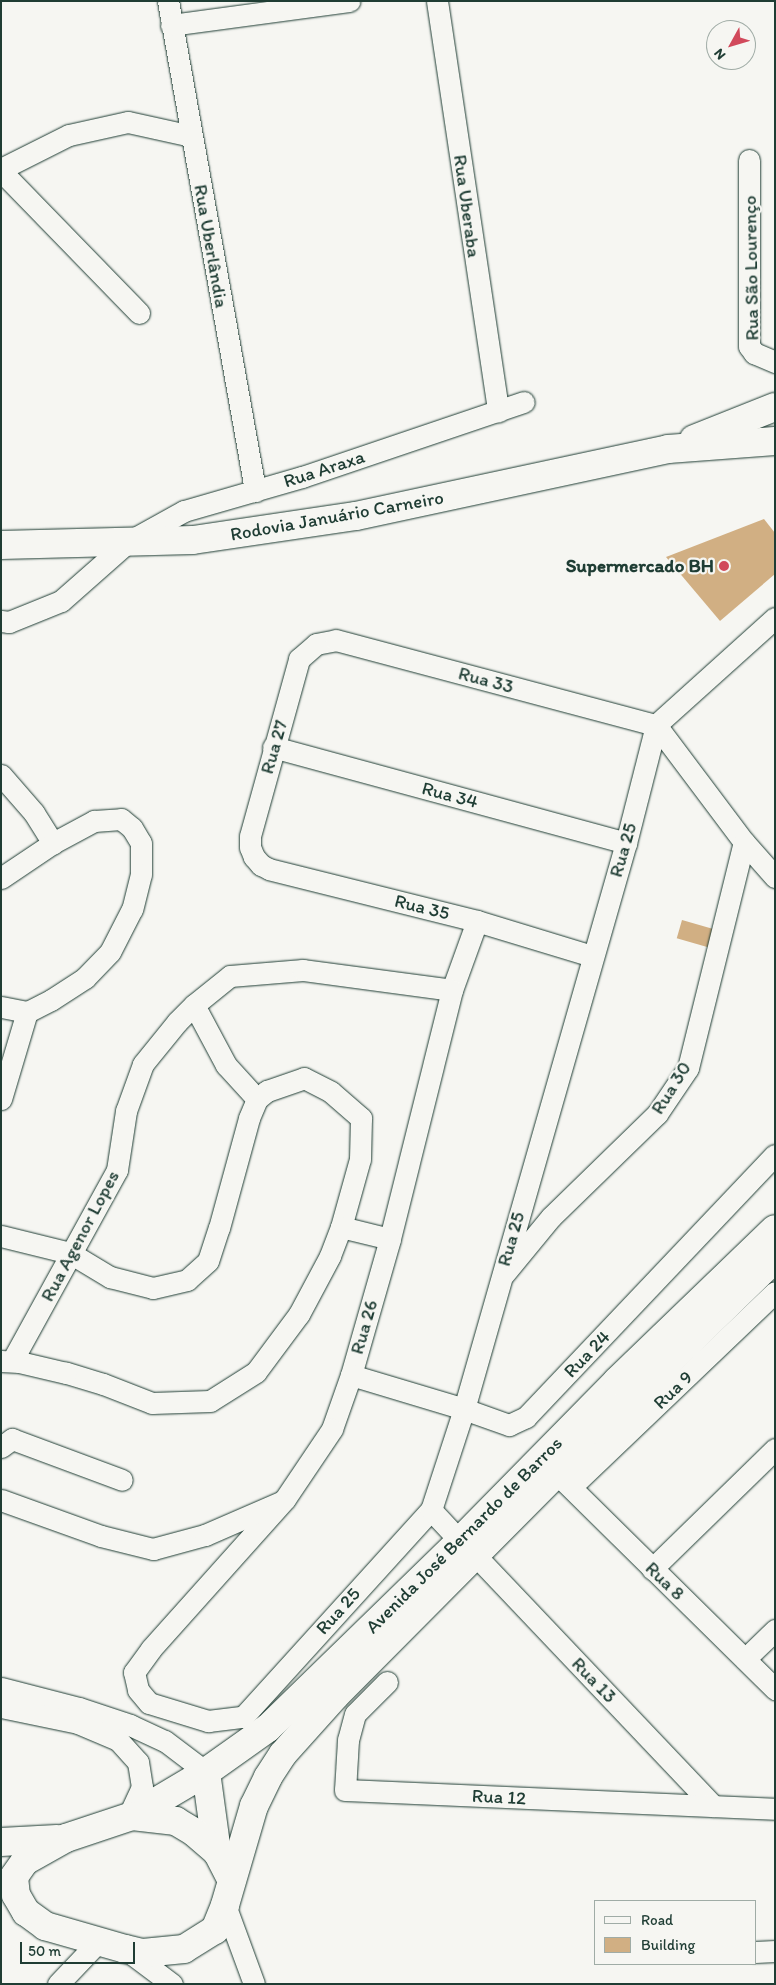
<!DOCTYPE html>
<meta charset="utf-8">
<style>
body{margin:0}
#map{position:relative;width:776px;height:1985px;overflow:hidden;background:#f6f6f2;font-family:Itim,sans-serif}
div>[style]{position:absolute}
.building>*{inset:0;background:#d1af83;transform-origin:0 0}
.roads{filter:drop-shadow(0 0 1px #1f3d34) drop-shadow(0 0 1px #1f3d34)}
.minor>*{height:21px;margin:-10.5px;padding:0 10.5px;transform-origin:10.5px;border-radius:10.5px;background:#f6f6f2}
.major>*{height:28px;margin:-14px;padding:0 14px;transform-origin:14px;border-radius:14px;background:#f6f6f2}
.dots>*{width:14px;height:14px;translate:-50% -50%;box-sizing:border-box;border:2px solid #f6f6f2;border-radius:50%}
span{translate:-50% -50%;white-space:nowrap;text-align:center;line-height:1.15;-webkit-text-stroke:4.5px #f6f6f2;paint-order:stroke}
.street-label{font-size:19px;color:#1f3d34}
.poi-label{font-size:19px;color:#1f3d34;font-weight:700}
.right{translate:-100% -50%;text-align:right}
.frame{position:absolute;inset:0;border:2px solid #1f3d34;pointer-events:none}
.legend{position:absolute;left:594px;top:1900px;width:162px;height:65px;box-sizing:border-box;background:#f6f6f2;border:1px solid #a0aca6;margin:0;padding:6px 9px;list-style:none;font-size:15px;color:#1f3d34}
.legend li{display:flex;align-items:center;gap:10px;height:25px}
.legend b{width:25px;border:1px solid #a0aca6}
.north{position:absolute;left:706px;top:20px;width:50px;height:50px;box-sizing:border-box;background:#f6f6f2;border:1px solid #a0aca6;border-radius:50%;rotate:231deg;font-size:14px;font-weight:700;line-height:20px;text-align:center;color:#1f3d34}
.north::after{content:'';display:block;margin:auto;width:18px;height:22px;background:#d1495b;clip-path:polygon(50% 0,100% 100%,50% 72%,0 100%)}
.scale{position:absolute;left:20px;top:1942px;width:115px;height:22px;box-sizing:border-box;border:2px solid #1f3d34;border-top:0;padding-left:6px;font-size:15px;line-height:18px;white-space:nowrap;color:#1f3d34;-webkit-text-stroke:4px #f6f6f2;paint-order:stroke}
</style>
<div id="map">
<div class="building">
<div style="clip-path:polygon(764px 519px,775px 533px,775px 574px,720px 621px,666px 557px)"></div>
<div style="left:682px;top:920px;width:37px;height:19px;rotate:16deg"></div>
</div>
<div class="roads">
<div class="minor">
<div style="left:168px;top:1px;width:498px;rotate:79.9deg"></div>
<div style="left:437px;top:1px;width:415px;rotate:81.5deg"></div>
<div style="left:171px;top:25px;width:180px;rotate:-7.7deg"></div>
<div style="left:749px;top:160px;width:186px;rotate:90deg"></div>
<div style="left:749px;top:346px;width:9px;rotate:54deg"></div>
<div style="left:754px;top:353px;width:23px;rotate:23deg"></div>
<div style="left:1px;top:169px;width:76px;rotate:-26.6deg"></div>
<div style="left:69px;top:135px;width:60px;rotate:-12.4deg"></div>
<div style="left:128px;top:122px;width:65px;rotate:12.5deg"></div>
<div style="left:1px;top:171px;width:198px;rotate:45.8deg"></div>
<div style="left:1px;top:621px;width:8px;rotate:7deg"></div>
<div style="left:9px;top:622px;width:56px;rotate:-22deg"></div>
<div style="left:61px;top:601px;width:89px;rotate:-41.4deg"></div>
<div style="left:128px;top:542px;width:64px;rotate:-29deg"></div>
<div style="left:184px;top:511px;width:123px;rotate:-16.1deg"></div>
<div style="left:302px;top:477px;width:234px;rotate:-18.7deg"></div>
<div style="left:273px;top:747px;width:366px;rotate:15.2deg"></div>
<div style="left:1px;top:775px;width:50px;rotate:49deg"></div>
<div style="left:34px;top:813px;width:36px;rotate:58deg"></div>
<div style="left:1px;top:878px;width:63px;rotate:-33.9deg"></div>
<div style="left:53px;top:843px;width:47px;rotate:-28.2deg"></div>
<div style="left:94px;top:821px;width:27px;rotate:-4deg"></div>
<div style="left:121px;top:819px;width:14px;rotate:39deg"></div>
<div style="left:132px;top:828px;width:17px;rotate:59deg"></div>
<div style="left:141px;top:843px;width:31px;rotate:90deg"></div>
<div style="left:141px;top:874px;width:36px;rotate:104deg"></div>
<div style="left:132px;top:909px;width:48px;rotate:117.1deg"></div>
<div style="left:110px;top:952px;width:36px;rotate:134deg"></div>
<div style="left:85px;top:978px;width:40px;rotate:147.1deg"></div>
<div style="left:51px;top:1000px;width:27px;rotate:153deg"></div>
<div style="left:27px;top:1012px;width:26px;rotate:-169deg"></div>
<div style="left:477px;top:921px;width:73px;rotate:109.9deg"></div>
<div style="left:452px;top:990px;width:257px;rotate:104deg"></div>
<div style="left:390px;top:1239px;width:141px;rotate:106deg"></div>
<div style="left:351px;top:1375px;width:57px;rotate:109.4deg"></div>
<div style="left:332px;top:1429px;width:84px;rotate:123.9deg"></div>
<div style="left:285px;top:1499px;width:201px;rotate:131.8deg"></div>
<div style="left:151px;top:1649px;width:29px;rotate:126deg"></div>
<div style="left:134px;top:1672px;width:18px;rotate:77deg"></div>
<div style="left:138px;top:1690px;width:17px;rotate:50deg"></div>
<div style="left:149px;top:1703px;width:62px;rotate:17deg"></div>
<div style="left:208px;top:1721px;width:35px;rotate:-7deg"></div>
<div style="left:243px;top:1717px;width:280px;rotate:-47.8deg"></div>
<div style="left:431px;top:1510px;width:106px;rotate:-71.9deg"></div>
<div style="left:464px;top:1409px;width:589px;rotate:-74.03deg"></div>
<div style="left:626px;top:843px;width:122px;rotate:-75.7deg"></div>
<div style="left:656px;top:725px;width:160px;rotate:-42deg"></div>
<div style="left:592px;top:956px;width:120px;rotate:-163.1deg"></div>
<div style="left:477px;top:921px;width:214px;rotate:-166deg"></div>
<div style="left:269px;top:869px;width:9px;rotate:-153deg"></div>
<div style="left:261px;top:865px;width:11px;rotate:-131deg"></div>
<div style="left:254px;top:857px;width:11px;rotate:-112deg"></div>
<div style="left:250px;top:847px;width:11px;rotate:-90deg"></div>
<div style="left:250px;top:836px;width:184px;rotate:-74.5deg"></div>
<div style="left:299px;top:659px;width:23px;rotate:-41deg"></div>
<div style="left:316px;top:644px;width:20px;rotate:-11deg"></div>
<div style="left:336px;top:640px;width:331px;rotate:14.9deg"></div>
<div style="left:656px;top:725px;width:146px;rotate:53.1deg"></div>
<div style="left:744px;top:842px;width:47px;rotate:48.5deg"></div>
<div style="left:194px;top:1005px;width:68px;rotate:61.9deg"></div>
<div style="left:226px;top:1065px;width:46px;rotate:47.6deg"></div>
<div style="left:1px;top:1099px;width:91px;rotate:-73.4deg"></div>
<div style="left:341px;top:1227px;width:50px;rotate:13.8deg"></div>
<div style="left:1px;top:1236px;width:71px;rotate:13.8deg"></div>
<div style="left:70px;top:1253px;width:47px;rotate:31deg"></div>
<div style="left:110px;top:1277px;width:44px;rotate:14.3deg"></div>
<div style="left:153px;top:1288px;width:35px;rotate:-13deg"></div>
<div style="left:187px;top:1280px;width:28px;rotate:-42deg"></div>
<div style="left:208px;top:1261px;width:35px;rotate:-72deg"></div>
<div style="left:219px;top:1228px;width:114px;rotate:-74.7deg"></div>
<div style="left:249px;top:1118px;width:21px;rotate:-67deg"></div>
<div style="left:257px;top:1099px;width:13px;rotate:-39deg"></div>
<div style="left:267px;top:1091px;width:39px;rotate:-19deg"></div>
<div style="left:304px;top:1078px;width:30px;rotate:27deg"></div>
<div style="left:331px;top:1092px;width:40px;rotate:41deg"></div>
<div style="left:361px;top:1118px;width:41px;rotate:91.4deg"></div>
<div style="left:360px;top:1159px;width:71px;rotate:105.6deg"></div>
<div style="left:341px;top:1227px;width:31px;rotate:111deg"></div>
<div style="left:330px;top:1256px;width:66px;rotate:118.1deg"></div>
<div style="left:299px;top:1314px;width:72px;rotate:126.6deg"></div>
<div style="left:256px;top:1372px;width:54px;rotate:147.8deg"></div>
<div style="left:210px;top:1401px;width:58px;rotate:178deg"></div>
<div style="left:152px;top:1403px;width:53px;rotate:-158.8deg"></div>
<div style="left:103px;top:1384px;width:39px;rotate:-163deg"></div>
<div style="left:66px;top:1373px;width:48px;rotate:-166.8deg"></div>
<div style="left:19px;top:1362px;width:18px;rotate:-177deg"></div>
<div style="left:504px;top:1274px;width:74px;rotate:-50.5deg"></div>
<div style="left:551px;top:1217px;width:148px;rotate:-44.2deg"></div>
<div style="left:657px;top:1114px;width:55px;rotate:-56deg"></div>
<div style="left:688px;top:1068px;width:233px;rotate:-76.1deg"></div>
<div style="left:12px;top:1361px;width:218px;rotate:-61.2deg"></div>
<div style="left:117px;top:1170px;width:60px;rotate:-81.3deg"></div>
<div style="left:126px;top:1111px;width:50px;rotate:-70.1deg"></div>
<div style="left:143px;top:1064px;width:54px;rotate:-51deg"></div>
<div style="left:177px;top:1022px;width:24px;rotate:-45deg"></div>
<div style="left:194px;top:1005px;width:46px;rotate:-38.9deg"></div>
<div style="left:230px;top:976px;width:73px;rotate:-4.7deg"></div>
<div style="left:303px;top:970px;width:150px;rotate:7.6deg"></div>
<div style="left:351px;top:1375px;width:118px;rotate:16.7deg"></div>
<div style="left:464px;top:1409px;width:48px;rotate:19.6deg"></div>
<div style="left:509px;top:1425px;width:19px;rotate:-25deg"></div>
<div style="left:526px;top:1417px;width:361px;rotate:-46.5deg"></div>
<div style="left:1px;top:1447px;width:14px;rotate:-36deg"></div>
<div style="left:12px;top:1439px;width:117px;rotate:20.4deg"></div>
<div style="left:556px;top:1473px;width:308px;rotate:44.6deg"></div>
<div style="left:571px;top:1487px;width:282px;rotate:-43.7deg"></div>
<div style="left:1px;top:1500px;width:106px;rotate:19.8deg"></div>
<div style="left:101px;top:1536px;width:54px;rotate:14deg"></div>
<div style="left:153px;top:1549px;width:54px;rotate:-15.1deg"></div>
<div style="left:205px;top:1535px;width:83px;rotate:-23.5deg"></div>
<div style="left:431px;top:1510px;width:42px;rotate:46.9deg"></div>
<div style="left:475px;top:1555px;width:346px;rotate:46.5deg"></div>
<div style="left:652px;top:1569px;width:172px;rotate:-44.3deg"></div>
<div style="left:745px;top:1659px;width:42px;rotate:-44deg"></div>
<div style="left:387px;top:1682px;width:45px;rotate:135deg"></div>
<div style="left:355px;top:1714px;width:27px;rotate:105deg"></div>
<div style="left:348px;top:1740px;width:50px;rotate:93.4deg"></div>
<div style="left:345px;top:1790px;width:430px;rotate:2.5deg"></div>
<div style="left:1px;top:1688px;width:81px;rotate:14.4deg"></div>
<div style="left:79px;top:1708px;width:54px;rotate:18.4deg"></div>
<div style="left:130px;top:1725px;width:38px;rotate:25deg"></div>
<div style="left:165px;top:1741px;width:51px;rotate:37.1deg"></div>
<div style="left:1px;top:1707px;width:79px;rotate:11.7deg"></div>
<div style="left:78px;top:1723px;width:43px;rotate:23deg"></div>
<div style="left:118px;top:1740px;width:30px;rotate:48deg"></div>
<div style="left:138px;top:1762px;width:25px;rotate:81deg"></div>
<div style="left:142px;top:1787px;width:33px;rotate:115deg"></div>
<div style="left:225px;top:1905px;width:84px;rotate:69.8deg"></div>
<div style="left:128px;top:1951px;width:55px;rotate:36.9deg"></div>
<div style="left:755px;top:1952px;width:20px;rotate:-3deg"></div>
<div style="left:58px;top:1984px;width:58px;rotate:-46.4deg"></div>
</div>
<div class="major">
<div style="left:694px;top:439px;width:87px;rotate:-21.6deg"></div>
<div style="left:1px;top:545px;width:192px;rotate:-1.5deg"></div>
<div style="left:193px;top:540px;width:165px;rotate:-8.4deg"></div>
<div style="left:356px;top:516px;width:319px;rotate:-12.1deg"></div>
<div style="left:668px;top:449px;width:107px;rotate:-4.3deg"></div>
<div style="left:206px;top:1772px;width:81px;rotate:82.2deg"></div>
<div style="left:132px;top:1816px;width:86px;rotate:-30.7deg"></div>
<div style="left:206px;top:1772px;width:76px;rotate:-35.4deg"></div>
<div style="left:268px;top:1728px;width:268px;rotate:-44.2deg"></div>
<div style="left:460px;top:1541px;width:224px;rotate:-45.5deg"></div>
<div style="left:617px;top:1381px;width:219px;rotate:-43.9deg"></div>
<div style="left:1px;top:1842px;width:56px;rotate:-3.1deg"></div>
<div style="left:231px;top:1879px;width:30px;rotate:-117deg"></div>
<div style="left:217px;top:1852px;width:30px;rotate:-139deg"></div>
<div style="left:194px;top:1832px;width:21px;rotate:-149deg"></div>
<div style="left:176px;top:1821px;width:44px;rotate:-173.5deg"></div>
<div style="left:132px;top:1816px;width:70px;rotate:161.6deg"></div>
<div style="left:66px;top:1838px;width:47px;rotate:150.7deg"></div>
<div style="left:25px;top:1861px;width:19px;rotate:125deg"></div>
<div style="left:14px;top:1877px;width:18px;rotate:84deg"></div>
<div style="left:16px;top:1895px;width:20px;rotate:60deg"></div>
<div style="left:26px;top:1912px;width:24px;rotate:36deg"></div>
<div style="left:45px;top:1926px;width:83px;rotate:16deg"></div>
<div style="left:125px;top:1949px;width:18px;rotate:13deg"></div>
<div style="left:143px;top:1953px;width:41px;rotate:-5.6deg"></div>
<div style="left:184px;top:1949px;width:36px;rotate:-32deg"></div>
<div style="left:215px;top:1930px;width:27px;rotate:-68deg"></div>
<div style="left:225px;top:1905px;width:103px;rotate:-73.7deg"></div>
<div style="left:254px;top:1806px;width:32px;rotate:-64deg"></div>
<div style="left:268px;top:1777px;width:27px;rotate:-57deg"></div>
<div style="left:283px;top:1754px;width:78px;rotate:-48.1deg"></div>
<div style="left:335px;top:1696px;width:375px;rotate:-45.2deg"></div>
<div style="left:599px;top:1430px;width:246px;rotate:-44.3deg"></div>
</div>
</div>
<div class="dots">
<div style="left:724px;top:566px;background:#d1495b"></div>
</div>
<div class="street-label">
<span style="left:467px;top:206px;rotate:82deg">Rua Uberaba</span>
<span style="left:211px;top:246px;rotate:80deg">Rua Uberlândia</span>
<span style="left:751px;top:268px;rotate:-91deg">Rua São Lourenço</span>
<span style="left:324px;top:469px;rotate:-18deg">Rua Araxa</span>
<span style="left:337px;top:516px;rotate:-10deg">Rodovia Januário Carneiro</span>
<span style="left:486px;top:680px;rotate:15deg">Rua 33</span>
<span style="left:274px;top:747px;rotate:-74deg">Rua 27</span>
<span style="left:450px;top:795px;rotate:15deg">Rua 34</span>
<span style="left:623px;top:850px;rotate:-74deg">Rua 25</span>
<span style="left:422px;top:907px;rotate:14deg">Rua 35</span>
<span style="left:671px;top:1088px;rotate:-58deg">Rua 30</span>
<span style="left:80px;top:1236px;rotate:-62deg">Rua Agenor Lopes</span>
<span style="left:511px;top:1239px;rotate:-74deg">Rua 25</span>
<span style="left:364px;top:1327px;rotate:-74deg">Rua 26</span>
<span style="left:587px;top:1354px;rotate:-46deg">Rua 24</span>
<span style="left:673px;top:1390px;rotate:-44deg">Rua 9</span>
<span style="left:464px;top:1535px;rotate:-45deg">Avenida José Bernardo de Barros</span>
<span style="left:665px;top:1581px;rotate:44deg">Rua 8</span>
<span style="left:338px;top:1611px;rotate:-48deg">Rua 25</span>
<span style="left:594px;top:1680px;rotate:46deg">Rua 13</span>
<span style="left:499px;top:1797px;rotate:3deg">Rua 12</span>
</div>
<div class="poi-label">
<span class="right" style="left:714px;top:566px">Supermercado BH</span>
</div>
<div class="frame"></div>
<ul class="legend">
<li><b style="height:6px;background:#f6f6f2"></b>Road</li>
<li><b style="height:14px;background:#d1af83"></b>Building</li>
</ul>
<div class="north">N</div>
<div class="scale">50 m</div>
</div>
